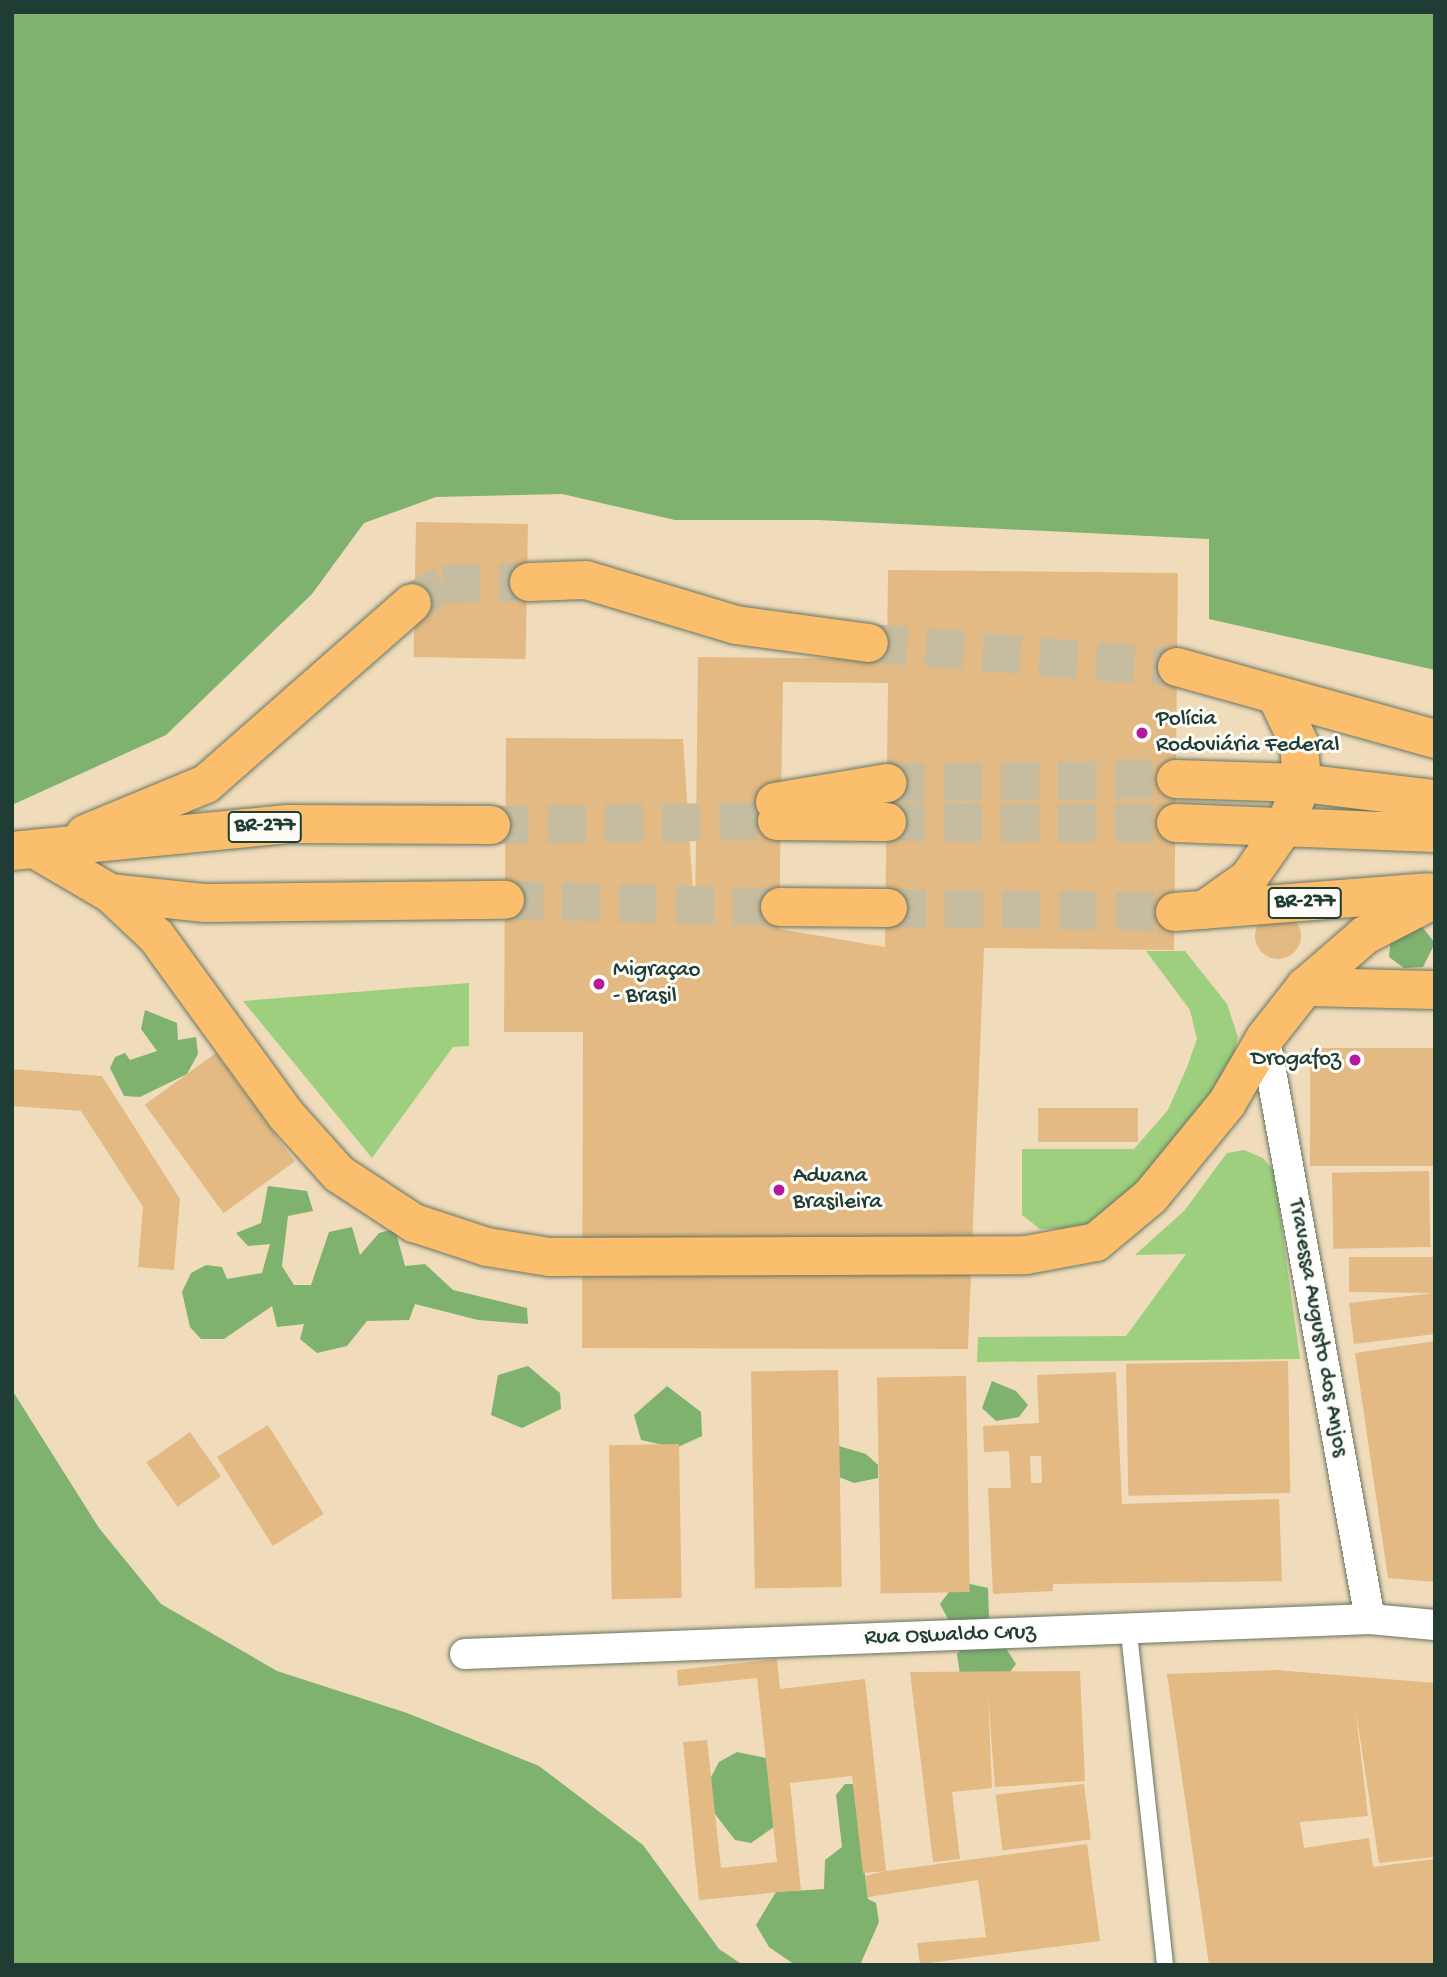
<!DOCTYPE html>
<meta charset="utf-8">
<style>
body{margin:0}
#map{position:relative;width:1447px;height:1977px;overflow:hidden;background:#f0dcbb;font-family:"Gochi Hand",sans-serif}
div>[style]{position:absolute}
.green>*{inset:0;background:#9ecf7f}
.forest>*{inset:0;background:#7eb26e}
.building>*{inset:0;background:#e3b984;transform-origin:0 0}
.round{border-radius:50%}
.trunk-tunnel>*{height:38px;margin-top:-19px;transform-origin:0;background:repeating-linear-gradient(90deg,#c6bca0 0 38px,transparent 0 57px)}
.roads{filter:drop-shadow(0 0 2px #687563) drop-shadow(0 0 2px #687563)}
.service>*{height:16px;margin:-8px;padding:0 8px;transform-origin:8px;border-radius:8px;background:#fff}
.minor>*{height:30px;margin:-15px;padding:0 15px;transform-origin:15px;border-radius:15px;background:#fff}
.primary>*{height:38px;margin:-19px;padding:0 19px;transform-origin:19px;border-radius:19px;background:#fabe6d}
.trunk>*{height:38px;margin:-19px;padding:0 19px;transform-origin:19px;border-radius:19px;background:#fabe6d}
.dots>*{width:19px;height:19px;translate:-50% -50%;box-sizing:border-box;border:4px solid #fdfcf7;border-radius:50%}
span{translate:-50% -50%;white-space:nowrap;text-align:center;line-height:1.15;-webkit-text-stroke:6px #fdfcf7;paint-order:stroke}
.shield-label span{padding:2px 5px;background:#fdfcf7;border:2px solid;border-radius:5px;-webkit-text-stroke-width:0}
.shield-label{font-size:21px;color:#1f3d34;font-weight:700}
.poi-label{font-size:23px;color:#1f3d34}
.left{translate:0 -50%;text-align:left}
.right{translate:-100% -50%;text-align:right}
.street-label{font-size:23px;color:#1f3d34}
.frame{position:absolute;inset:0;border:14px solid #1f3d34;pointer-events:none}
</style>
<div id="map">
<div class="green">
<div style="clip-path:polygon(1146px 951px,1185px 951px,1227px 1004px,1238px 1037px,1230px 1070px,1154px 1174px,1086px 1228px,1040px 1229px,1022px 1215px,1022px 1149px,1134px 1149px,1168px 1110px,1187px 1067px,1197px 1039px,1190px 1010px)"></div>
<div style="clip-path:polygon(469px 983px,469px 1046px,453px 1047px,372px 1158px,243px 1001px)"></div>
<div style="clip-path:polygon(1244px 1150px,1263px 1158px,1274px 1171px,1300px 1359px,977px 1362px,978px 1337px,1126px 1336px,1186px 1254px,1135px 1255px,1184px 1211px,1227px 1153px)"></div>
</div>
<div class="forest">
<div style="clip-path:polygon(12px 12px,1435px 12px,1435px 670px,1209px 619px,1209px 539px,818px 520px,675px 520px,562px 494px,436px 497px,364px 523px,312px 594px,166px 735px,12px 805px)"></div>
<div style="clip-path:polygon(1420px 924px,1435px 943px,1423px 967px,1404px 968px,1389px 957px,1391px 937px)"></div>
<div style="clip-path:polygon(145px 1010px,177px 1023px,178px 1040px,196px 1037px,198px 1054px,187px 1074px,140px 1097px,124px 1096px,110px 1068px,115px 1057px,125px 1053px,130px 1060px,157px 1051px,141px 1029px)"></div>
<div style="clip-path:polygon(268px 1186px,307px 1191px,313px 1211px,288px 1216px,282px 1266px,294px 1285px,311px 1285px,329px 1232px,352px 1227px,360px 1255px,379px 1233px,395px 1229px,405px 1266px,425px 1264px,453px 1290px,527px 1308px,528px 1324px,478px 1320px,415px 1304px,409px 1320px,367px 1321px,347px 1346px,317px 1353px,300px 1339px,304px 1324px,277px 1327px,272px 1306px,224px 1339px,201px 1339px,190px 1327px,182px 1292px,191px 1273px,206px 1265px,222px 1267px,227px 1279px,262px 1273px,270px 1244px,248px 1246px,236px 1233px,261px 1223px)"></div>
<div style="clip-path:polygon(528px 1366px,560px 1393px,561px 1409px,522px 1428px,491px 1415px,498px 1375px)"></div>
<div style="clip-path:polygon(992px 1381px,1016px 1391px,1028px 1405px,1019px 1417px,996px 1421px,982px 1408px)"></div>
<div style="clip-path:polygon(667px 1386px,701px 1412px,702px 1436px,676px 1448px,641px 1440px,634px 1415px)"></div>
<div style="clip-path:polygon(12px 1390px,99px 1528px,161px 1604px,277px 1671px,407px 1713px,539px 1766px,643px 1845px,719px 1949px,743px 1965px,12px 1965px)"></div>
<div style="clip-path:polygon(839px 1446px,866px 1454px,878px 1465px,878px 1478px,854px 1483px,839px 1477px)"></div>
<div style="clip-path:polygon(957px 1581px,988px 1588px,989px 1617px,969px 1631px,950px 1623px,940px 1604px)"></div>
<div style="clip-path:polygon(972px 1637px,1004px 1645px,1016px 1664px,998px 1688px,961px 1681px,957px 1654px)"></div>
<div style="clip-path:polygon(737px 1752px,766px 1758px,785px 1773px,792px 1801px,781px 1822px,751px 1843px,735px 1840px,715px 1814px,709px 1781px,719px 1762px)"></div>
<div style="clip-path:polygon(845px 1784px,853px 1784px,868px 1899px,876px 1903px,879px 1922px,860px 1965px,795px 1965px,769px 1947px,756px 1925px,776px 1892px,824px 1889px,825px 1860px,842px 1847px,836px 1795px)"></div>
</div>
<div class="building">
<div style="left:416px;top:522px;width:112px;height:135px;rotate:1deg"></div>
<div style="clip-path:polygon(evenodd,888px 570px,1178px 573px,1174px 950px,984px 948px,968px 1349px,582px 1348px,583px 1032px,504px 1032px,506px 738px,683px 739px,695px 922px,698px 657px,887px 659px,888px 570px,783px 682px,888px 683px,885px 947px,779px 929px,783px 682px)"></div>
<div class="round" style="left:1255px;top:913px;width:46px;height:46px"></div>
<div style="left:1435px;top:1048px;width:118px;height:125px;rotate:90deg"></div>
<div style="left:216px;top:1053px;width:134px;height:88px;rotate:54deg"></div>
<div style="clip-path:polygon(12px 1069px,102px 1076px,180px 1199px,174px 1270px,138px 1267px,143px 1207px,81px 1111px,12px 1106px)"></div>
<div style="left:1038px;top:1108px;width:100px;height:34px"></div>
<div style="left:1429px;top:1171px;width:76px;height:97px;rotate:89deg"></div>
<div style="clip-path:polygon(1349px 1257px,1435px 1257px,1435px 1334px,1354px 1344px,1349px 1303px,1434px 1293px,1349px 1292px)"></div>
<div style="clip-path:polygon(1435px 1341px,1435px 1582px,1388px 1578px,1355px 1353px)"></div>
<div style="left:1288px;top:1361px;width:132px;height:162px;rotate:89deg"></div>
<div style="left:838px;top:1370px;width:217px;height:87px;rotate:89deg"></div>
<div style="clip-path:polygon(evenodd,1116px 1372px,1122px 1504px,1279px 1499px,1282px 1581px,1053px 1584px,1053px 1591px,993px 1594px,988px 1488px,1011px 1488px,1009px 1451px,984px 1452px,983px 1426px,1039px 1423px,1037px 1375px,1116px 1372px,1030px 1456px,1041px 1456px,1042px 1483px,1031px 1483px,1030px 1456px)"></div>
<div style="left:966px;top:1376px;width:216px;height:89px;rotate:89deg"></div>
<div style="left:268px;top:1425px;width:105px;height:60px;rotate:58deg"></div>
<div style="left:190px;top:1432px;width:54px;height:53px;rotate:55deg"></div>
<div style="left:679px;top:1444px;width:154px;height:70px;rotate:89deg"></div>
<div style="clip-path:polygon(777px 1659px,780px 1689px,865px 1679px,886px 1871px,1087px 1844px,1100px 1941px,920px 1964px,917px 1943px,986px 1937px,978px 1880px,868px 1897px,865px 1876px,886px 1871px,863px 1873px,852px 1776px,790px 1783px,801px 1890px,699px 1900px,683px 1742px,707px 1740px,721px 1868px,777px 1862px,757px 1678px,678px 1686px,677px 1670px)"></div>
<div style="clip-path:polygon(1276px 1670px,1435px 1683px,1435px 1857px,1379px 1863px,1355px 1705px,1368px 1816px,1300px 1822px,1304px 1848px,1369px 1838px,1373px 1867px,1435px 1859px,1435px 1965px,1209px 1965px,1167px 1674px)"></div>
<div style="clip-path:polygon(1080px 1671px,1085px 1781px,995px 1787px,988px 1695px,992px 1788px,952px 1792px,960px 1859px,933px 1862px,910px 1672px)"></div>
<div style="left:1084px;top:1784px;width:56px;height:89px;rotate:83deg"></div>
</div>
<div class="trunk-tunnel">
<div style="left:412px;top:603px;width:36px;rotate:-32deg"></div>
<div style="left:442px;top:584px;width:87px;rotate:-1.3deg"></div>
<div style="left:869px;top:643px;width:309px;rotate:4.5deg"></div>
<div style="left:887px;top:783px;width:289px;rotate:-0.8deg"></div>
<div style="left:887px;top:822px;width:289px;rotate:0.2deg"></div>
<div style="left:491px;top:825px;width:286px;rotate:-0.8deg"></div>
<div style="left:505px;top:900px;width:275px;rotate:1.5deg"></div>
<div style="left:888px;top:908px;width:287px;rotate:0.8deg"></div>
</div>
<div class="roads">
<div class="service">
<div style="left:1129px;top:1633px;width:334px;rotate:83.8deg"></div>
</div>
<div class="minor">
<div style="left:1265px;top:1038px;width:590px;rotate:79.76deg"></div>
<div style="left:465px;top:1654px;width:906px;rotate:-2.21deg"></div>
<div style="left:1370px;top:1619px;width:65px;rotate:5.3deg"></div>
</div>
<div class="primary">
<div style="left:1305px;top:987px;width:130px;rotate:1.3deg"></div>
</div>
<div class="trunk">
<div style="left:529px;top:582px;width:57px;rotate:-2deg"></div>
<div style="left:586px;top:580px;width:157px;rotate:16.7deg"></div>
<div style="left:736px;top:625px;width:134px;rotate:7.7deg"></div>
<div style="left:1177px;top:667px;width:268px;rotate:15.6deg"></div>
<div style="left:1176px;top:779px;width:126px;rotate:1.8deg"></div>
<div style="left:1302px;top:783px;width:134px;rotate:6.9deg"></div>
<div style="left:775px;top:802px;width:114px;rotate:-9.6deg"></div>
<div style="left:777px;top:821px;width:110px;rotate:0.5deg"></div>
<div style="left:1176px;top:823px;width:259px;rotate:2.2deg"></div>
<div style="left:85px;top:834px;width:131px;rotate:-22.5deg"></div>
<div style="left:206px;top:784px;width:274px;rotate:-41.3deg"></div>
<div style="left:12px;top:851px;width:277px;rotate:-5.6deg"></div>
<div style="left:288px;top:824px;width:203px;rotate:0.3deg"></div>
<div style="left:40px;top:852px;width:81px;rotate:30.4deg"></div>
<div style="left:110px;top:893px;width:63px;rotate:43.1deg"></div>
<div style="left:156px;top:936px;width:221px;rotate:54deg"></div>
<div style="left:286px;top:1115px;width:79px;rotate:48.1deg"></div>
<div style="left:339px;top:1174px;width:90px;rotate:33.2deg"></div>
<div style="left:414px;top:1223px;width:77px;rotate:18.2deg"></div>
<div style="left:487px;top:1247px;width:63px;rotate:9.2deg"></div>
<div style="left:549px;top:1257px;width:477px;rotate:-0.2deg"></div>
<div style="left:1026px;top:1255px;width:71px;rotate:-10.5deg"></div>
<div style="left:1096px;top:1242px;width:72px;rotate:-39.9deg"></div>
<div style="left:1151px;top:1196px;width:120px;rotate:-50.7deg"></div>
<div style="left:1227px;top:1103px;width:75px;rotate:-59.7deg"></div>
<div style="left:1265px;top:1038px;width:65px;rotate:-51.9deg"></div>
<div style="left:1305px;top:987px;width:79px;rotate:-40.9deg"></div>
<div style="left:1365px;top:935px;width:79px;rotate:-27.2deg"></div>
<div style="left:110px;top:893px;width:96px;rotate:6deg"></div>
<div style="left:205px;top:903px;width:300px;rotate:-0.6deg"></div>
<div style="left:780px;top:907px;width:108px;rotate:0.5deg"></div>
<div style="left:1204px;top:910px;width:54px;rotate:-35.2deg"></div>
<div style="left:1248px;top:879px;width:65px;rotate:-55.1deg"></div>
<div style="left:1285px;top:826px;width:46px;rotate:-68.4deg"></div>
<div style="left:1302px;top:783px;width:40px;rotate:-94.3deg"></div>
<div style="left:1299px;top:743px;width:53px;rotate:-115.6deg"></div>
<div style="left:1175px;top:912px;width:253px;rotate:-4.5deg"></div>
</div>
</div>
<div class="dots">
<div style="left:1142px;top:733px;background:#b5179e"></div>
<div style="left:599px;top:984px;background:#b5179e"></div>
<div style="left:1355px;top:1060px;background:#b5179e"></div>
<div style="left:779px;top:1190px;background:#b5179e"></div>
</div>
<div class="shield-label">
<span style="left:265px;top:827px">BR-277</span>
<span style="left:1305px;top:903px">BR-277</span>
</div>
<div class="poi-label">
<span class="left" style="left:1156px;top:733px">Polícia<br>Rodoviária Federal</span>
<span class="left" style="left:613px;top:984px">Migraçao<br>- Brasil</span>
<span class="right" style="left:1341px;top:1060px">Drogafoz</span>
<span class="left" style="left:793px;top:1190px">Aduana<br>Brasileira</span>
</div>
<div class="street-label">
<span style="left:1317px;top:1328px;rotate:80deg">Travessa Augusto dos Anjos</span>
<span style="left:950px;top:1636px;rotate:-2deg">Rua Oswaldo Cruz</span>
</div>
<div class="frame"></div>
</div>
